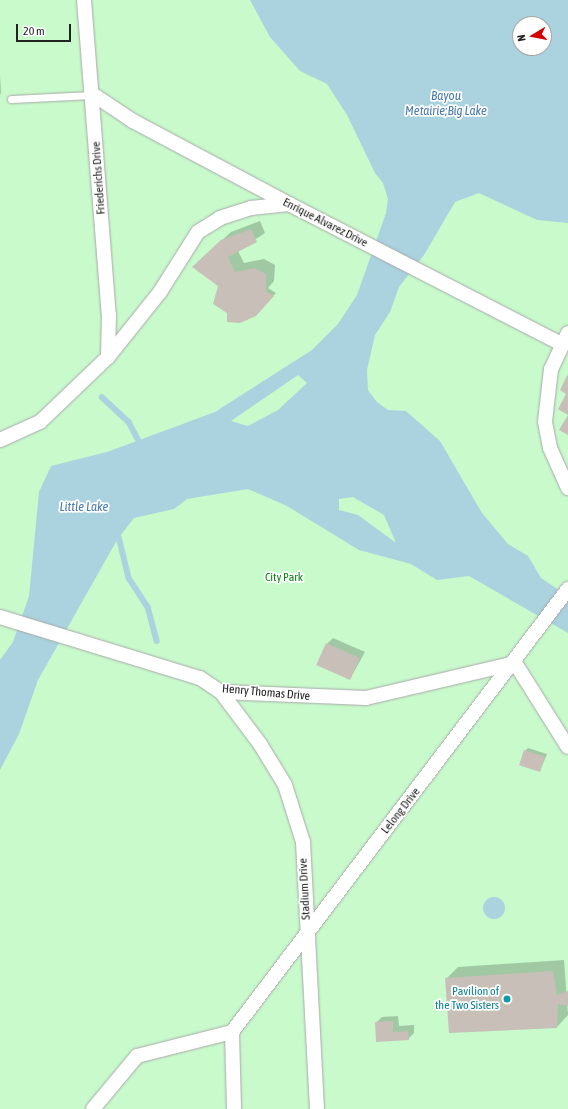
<!DOCTYPE html>
<style>
body{margin:0}
#map{position:relative;width:568px;height:1109px;overflow:hidden;background:#f2efe9;font-family:"Asap Condensed",sans-serif}
div>[style]{position:absolute}
.park>*{inset:0;background:#c8facc}
.water>*{inset:0;background:#aad3df}
.round{border-radius:50%}
.shadow>*{inset:0;background:#0003}
.stream>*{height:5.5px;margin:-2.75px;padding:0 2.75px;transform-origin:2.75px;border-radius:2.75px;background:#aad3df}
.building>*{inset:0;background:#c7bfb8;transform-origin:0 0}
.roads{filter:drop-shadow(0 0 1px #a9a9a9) drop-shadow(0 0 1px #a9a9a9)}
.lane>*{height:7px;margin:-3.5px;padding:0 3.5px;transform-origin:3.5px;border-radius:3.5px;background:#fff}
.street>*{height:14px;margin:-7px;padding:0 7px;transform-origin:7px;border-radius:7px;background:#fff}
.dots>*{width:11px;height:11px;translate:-50% -50%;box-sizing:border-box;border:2px solid #fff;border-radius:50%}
span{translate:-50% -50%;white-space:nowrap;text-align:center;line-height:1.15;-webkit-text-stroke:3.5px #fff;paint-order:stroke}
.street-label{font-size:12px;color:#222}
.park-label{font-size:12px;color:#0c8416}
.culture-label{font-size:12px;color:#0d838f}
.right{translate:-100% -50%;text-align:right}
.water-label{font-size:13px;color:#4a7aab;font-style:italic}
.north{position:absolute;left:512px;top:16px;width:40px;height:40px;box-sizing:border-box;background:#fff;border:1px solid #a7a7a7;border-radius:50%;rotate:260deg;font-size:11px;font-weight:700;line-height:16px;text-align:center;color:#222}
.north::after{content:'';display:block;margin:auto;width:14px;height:18px;background:#d40000;clip-path:polygon(50% 0,100% 100%,50% 72%,0 100%)}
.scale{position:absolute;left:16px;top:24px;width:55px;height:18px;box-sizing:border-box;border:2px solid #222;border-top:0;padding-left:5px;font-size:12px;line-height:14px;white-space:nowrap;color:#222;-webkit-text-stroke:3px #fff;paint-order:stroke}
</style>
<div id="map">
<div class="park">
<div style="clip-path:polygon(evenodd,0 0,568px 0,568px 1109px,0 1109px,0 0,520px 24px,544px 24px,544px 48px,520px 48px,520px 24px)"></div>
</div>
<div class="water">
<div style="clip-path:polygon(evenodd,250px 0,568px 0,568px 223px,537px 220px,479px 193px,455px 202px,424px 255px,399px 287px,390px 312px,375px 335px,367px 370px,368px 390px,377px 402px,388px 410px,406px 411px,440px 441px,482px 513px,508px 544px,528px 556px,541px 578px,568px 596px,568px 633px,469px 576px,437px 580px,411px 564px,359px 550px,287px 506px,248px 489px,187px 499px,174px 509px,134px 518px,117px 540px,38px 680px,19px 734px,0 770px,0 660px,13px 642px,29px 596px,39px 492px,51px 466px,107px 452px,215px 412px,312px 350px,338px 324px,357px 295px,386px 213px,388px 199px,383px 183px,375px 173px,347px 115px,327px 84px,300px 71px,270px 37px,250px 0,520px 24px,544px 24px,544px 48px,520px 48px,520px 24px,250px 0,298px 375px,307px 383px,278px 410px,248px 426px,231px 421px,298px 375px,250px 0,353px 497px,384px 515px,396px 543px,358px 515px,339px 510px,339px 499px,353px 497px)"></div>
<div class="round" style="left:483px;top:897px;width:22px;height:22px"></div>
</div>
<div class="shadow">
<div style="clip-path:polygon(0 75px,1px 93px,0 95px)"></div>
<div style="clip-path:polygon(260px 221px,265px 233px,238px 251px,244px 263px,264px 259px,275px 265px,274px 281px,268px 288px,276px 293px,258px 312px,219px 286px,202px 258px,231px 232px)"></div>
<div style="clip-path:polygon(333px 638px,365px 652px,350px 679px,327px 644px)"></div>
<div style="clip-path:polygon(528px 748px,547px 754px,540px 771px,525px 751px)"></div>
<div style="clip-path:polygon(564px 960px,568px 1015px,557px 1027px,446px 979px,458px 967px)"></div>
<div style="clip-path:polygon(398px 1016px,399px 1026px,414px 1025px,414px 1033px,408px 1039px,377px 1041px,376px 1023px,382px 1017px)"></div>
</div>
<div class="stream">
<div style="left:102px;top:397px;width:37px;rotate:43deg"></div>
<div style="left:129px;top:422px;width:19px;rotate:62deg"></div>
<div style="left:119px;top:537px;width:42px;rotate:76.3deg"></div>
<div style="left:129px;top:578px;width:35px;rotate:57deg"></div>
<div style="left:148px;top:607px;width:35px;rotate:75deg"></div>
</div>
<div class="building">
<div style="clip-path:polygon(251px 229px,257px 242px,228px 257px,235px 272px,254px 268px,266px 274px,266px 291px,274px 296px,256px 316px,240px 323px,227px 322px,227px 313px,213px 304px,218px 286px,192px 267px,221px 240px)"></div>
<div style="clip-path:polygon(568px 374px,568px 435px,559px 430px,568px 415px,558px 409px,566px 394px,560px 390px)"></div>
<div style="left:326px;top:643px;width:37px;height:24px;rotate:24deg"></div>
<div style="left:524px;top:750px;width:22px;height:16px;rotate:18deg"></div>
<div style="clip-path:polygon(553px 971px,557px 995px,568px 991px,568px 1006px,558px 1004px,557px 1028px,449px 1033px,445px 978px)"></div>
<div style="clip-path:polygon(393px 1021px,393px 1032px,408px 1031px,409px 1040px,376px 1042px,375px 1022px)"></div>
</div>
<div class="roads">
<div class="lane">
<div style="left:11px;top:99px;width:82px;rotate:-2.8deg"></div>
</div>
<div class="street">
<div style="left:84px;top:0;width:316px;rotate:85.5deg"></div>
<div style="left:109px;top:315px;width:42px;rotate:91.4deg"></div>
<div style="left:94px;top:95px;width:47px;rotate:33.7deg"></div>
<div style="left:133px;top:121px;width:177px;rotate:28deg"></div>
<div style="left:289px;top:204px;width:306px;rotate:27.2deg"></div>
<div style="left:568px;top:333px;width:40px;rotate:115deg"></div>
<div style="left:551px;top:369px;width:53px;rotate:96.5deg"></div>
<div style="left:545px;top:422px;width:26px;rotate:79deg"></div>
<div style="left:550px;top:448px;width:44px;rotate:65.8deg"></div>
<div style="left:0;top:440px;width:44px;rotate:-24.2deg"></div>
<div style="left:40px;top:422px;width:94px;rotate:-43.7deg"></div>
<div style="left:108px;top:357px;width:83px;rotate:-51.3deg"></div>
<div style="left:160px;top:292px;width:71px;rotate:-57.7deg"></div>
<div style="left:198px;top:232px;width:26px;rotate:-32deg"></div>
<div style="left:220px;top:218px;width:33px;rotate:-18deg"></div>
<div style="left:251px;top:208px;width:38px;rotate:-6deg"></div>
<div style="left:0;top:617px;width:209px;rotate:17deg"></div>
<div style="left:200px;top:678px;width:25px;rotate:34deg"></div>
<div style="left:221px;top:692px;width:145px;rotate:2.4deg"></div>
<div style="left:366px;top:698px;width:153px;rotate:-13.2deg"></div>
<div style="left:515px;top:663px;width:99px;rotate:57.8deg"></div>
<div style="left:221px;top:692px;width:65px;rotate:53.1deg"></div>
<div style="left:260px;top:744px;width:48px;rotate:58.6deg"></div>
<div style="left:285px;top:785px;width:60px;rotate:72.5deg"></div>
<div style="left:303px;top:842px;width:267px;rotate:87deg"></div>
<div style="left:232px;top:1032px;width:556px;rotate:-52.82deg"></div>
<div style="left:93px;top:1109px;width:69px;rotate:-50.3deg"></div>
<div style="left:137px;top:1056px;width:98px;rotate:-14.2deg"></div>
<div style="left:232px;top:1032px;width:77px;rotate:88.5deg"></div>
</div>
</div>
<div class="dots">
<div style="left:507px;top:999px;background:#0f9aa8"></div>
</div>
<div class="street-label">
<span style="left:99px;top:178px;rotate:-94deg">Friederichs Drive</span>
<span style="left:325px;top:223px;rotate:27deg">Enrique Alvarez Drive</span>
<span style="left:266px;top:693px;rotate:5deg">Henry Thomas Drive</span>
<span style="left:401px;top:811px;rotate:-52deg">Lelong Drive</span>
<span style="left:305px;top:889px;rotate:-93deg">Stadium Drive</span>
</div>
<div class="park-label">
<span style="left:284px;top:578px">City Park</span>
</div>
<div class="culture-label">
<span class="right" style="left:499px;top:999px">Pavilion of<br>the Two Sisters</span>
</div>
<div class="water-label">
<span style="left:446px;top:104px">Bayou<br>Metairie;Big Lake</span>
<span style="left:84px;top:507px">Little Lake</span>
</div>
<div class="north">N</div>
<div class="scale">20 m</div>
</div>
